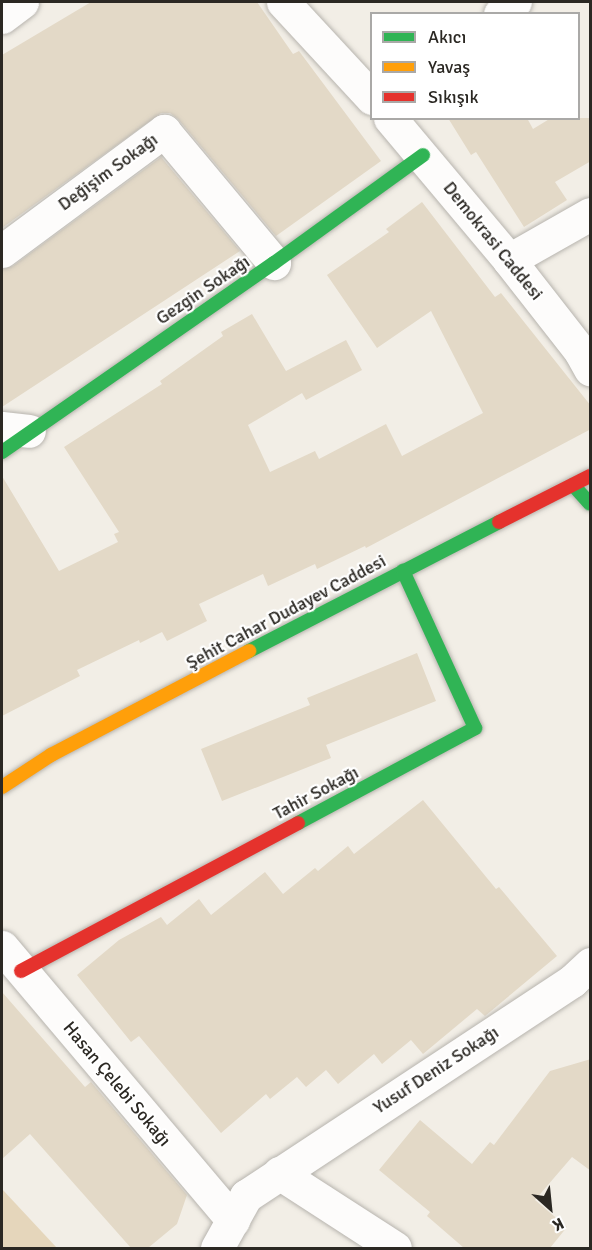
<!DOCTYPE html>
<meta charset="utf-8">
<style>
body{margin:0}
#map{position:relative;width:592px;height:1250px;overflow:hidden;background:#f2eee6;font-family:Signika,sans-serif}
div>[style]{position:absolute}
.green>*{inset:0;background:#e5d6bb}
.building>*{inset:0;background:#e3d9c7}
.roads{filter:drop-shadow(0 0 2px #b7b4ae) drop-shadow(0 0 2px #b7b4ae)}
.street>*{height:33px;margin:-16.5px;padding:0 16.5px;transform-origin:16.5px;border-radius:16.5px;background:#fdfcfb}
.fast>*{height:14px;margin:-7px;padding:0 7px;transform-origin:7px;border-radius:7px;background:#30b455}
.slow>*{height:14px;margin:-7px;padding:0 7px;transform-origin:7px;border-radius:7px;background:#ff9f0a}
.jam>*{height:14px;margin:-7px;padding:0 7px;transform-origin:7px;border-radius:7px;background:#e5322d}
span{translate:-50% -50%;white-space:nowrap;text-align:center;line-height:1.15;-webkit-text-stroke:4.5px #fff;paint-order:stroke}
.street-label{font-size:18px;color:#2b2823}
.frame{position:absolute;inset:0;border:3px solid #2b2823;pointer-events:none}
.legend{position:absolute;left:370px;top:12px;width:210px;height:108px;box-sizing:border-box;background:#fff;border:2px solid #aaa9a7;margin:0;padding:8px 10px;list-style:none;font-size:18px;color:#2b2823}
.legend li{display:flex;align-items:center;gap:12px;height:30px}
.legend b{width:30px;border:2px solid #aaa9a7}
.north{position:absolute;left:520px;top:1178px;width:60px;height:60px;-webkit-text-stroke:4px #fff;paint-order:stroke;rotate:153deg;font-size:16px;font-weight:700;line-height:24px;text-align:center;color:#2b2823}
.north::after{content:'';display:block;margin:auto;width:21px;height:27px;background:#2b2823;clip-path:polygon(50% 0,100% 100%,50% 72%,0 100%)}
</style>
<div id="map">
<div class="green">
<div style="clip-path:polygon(2px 1189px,57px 1248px,2px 1248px)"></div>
</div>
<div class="building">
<div style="clip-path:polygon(91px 2px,257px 2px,293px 54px,299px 51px,381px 161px,276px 236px,178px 119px,170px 113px,161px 113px,2px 228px,2px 55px)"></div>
<div style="clip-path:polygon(448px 118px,527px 118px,533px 129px,551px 118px,591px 118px,591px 161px,555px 182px,567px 200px,524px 227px,476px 152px,471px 155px)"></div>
<div style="clip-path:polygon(161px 157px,240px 251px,2px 407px,2px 269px,13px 266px)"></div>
<div style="clip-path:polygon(422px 202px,495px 297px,501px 293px,591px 406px,591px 429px,366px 548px,365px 546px,317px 569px,315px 564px,268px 586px,263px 574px,199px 604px,207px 621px,167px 641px,162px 632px,140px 643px,139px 640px,77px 670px,80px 676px,2px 716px,2px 476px,59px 571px,118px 542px,114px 534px,119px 532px,64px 447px,162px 384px,160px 381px,223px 336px,221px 332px,252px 314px,286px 371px,346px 340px,362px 370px,306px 400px,302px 393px,248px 425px,270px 472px,315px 451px,319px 459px,386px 424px,402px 456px,483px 413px,431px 311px,377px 348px,327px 275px,389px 232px,386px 229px)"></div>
<div style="clip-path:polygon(417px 653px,436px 701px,326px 745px,331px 758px,222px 801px,201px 749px,310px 705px,307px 698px)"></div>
<div style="clip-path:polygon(423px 800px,496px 889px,499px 887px,557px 956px,485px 1016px,477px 1009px,423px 1054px,411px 1040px,382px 1064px,374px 1054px,338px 1084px,326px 1070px,306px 1087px,297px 1077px,270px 1099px,266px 1094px,221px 1133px,139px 1036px,131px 1042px,77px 975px,119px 940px,161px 917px,167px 925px,199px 899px,211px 915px,265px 872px,283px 894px,315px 868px,318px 871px,348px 846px,354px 854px)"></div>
<div style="clip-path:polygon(2px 992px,85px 1087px,91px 1082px,187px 1195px,177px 1224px,148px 1248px,131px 1248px,30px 1134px,2px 1159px)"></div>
<div style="clip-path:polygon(591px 1059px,591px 1171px,572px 1157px,535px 1200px,567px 1227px,550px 1248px,464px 1248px,427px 1216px,430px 1212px,379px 1170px,420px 1120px,472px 1164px,490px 1142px,494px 1145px,550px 1071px)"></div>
</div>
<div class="roads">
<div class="street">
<div style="left:283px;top:2px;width:131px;rotate:47.2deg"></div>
<div style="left:500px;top:14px;width:19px;rotate:-39deg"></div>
<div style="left:2px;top:17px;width:25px;rotate:-37deg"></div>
<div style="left:390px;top:118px;width:185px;rotate:50deg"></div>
<div style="left:509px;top:260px;width:115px;rotate:52deg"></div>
<div style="left:580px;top:351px;width:21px;rotate:61deg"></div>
<div style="left:2px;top:251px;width:202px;rotate:-36.5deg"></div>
<div style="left:164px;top:131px;width:172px;rotate:50.2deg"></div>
<div style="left:509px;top:260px;width:93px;rotate:-29.6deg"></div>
<div style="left:2px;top:428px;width:27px;rotate:6deg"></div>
<div style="left:2px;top:947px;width:358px;rotate:49.8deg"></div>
<div style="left:279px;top:1173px;width:138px;rotate:32.9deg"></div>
<div style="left:217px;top:1248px;width:60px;rotate:-60.9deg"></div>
<div style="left:246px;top:1196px;width:391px;rotate:-33.4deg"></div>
<div style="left:572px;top:981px;width:25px;rotate:-43deg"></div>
</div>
<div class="fast">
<div style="left:2px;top:452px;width:331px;rotate:-34.8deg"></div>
<div style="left:274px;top:263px;width:184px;rotate:-35.9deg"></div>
<div style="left:573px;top:485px;width:25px;rotate:48deg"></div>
<div style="left:249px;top:651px;width:281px;rotate:-27.3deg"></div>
<div style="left:298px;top:823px;width:201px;rotate:-28.2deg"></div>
<div style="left:475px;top:728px;width:173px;rotate:-114.6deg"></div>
</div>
<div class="slow">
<div style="left:2px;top:787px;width:59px;rotate:-33.1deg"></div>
<div style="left:51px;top:755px;width:224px;rotate:-27.7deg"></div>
</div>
<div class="jam">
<div style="left:499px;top:522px;width:102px;rotate:-26.8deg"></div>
<div style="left:21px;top:971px;width:314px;rotate:-28.1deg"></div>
</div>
</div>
<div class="street-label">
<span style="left:108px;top:172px;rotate:-36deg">Değişim Sokağı</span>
<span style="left:493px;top:241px;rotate:51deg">Demokrasi Caddesi</span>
<span style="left:203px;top:290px;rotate:-34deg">Gezgin Sokağı</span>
<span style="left:286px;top:612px;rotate:-28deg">Şehit Cahar Dudayev Caddesi</span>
<span style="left:316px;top:793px;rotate:-28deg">Tahir Sokağı</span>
<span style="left:436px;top:1070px;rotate:-33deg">Yusuf Deniz Sokağı</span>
<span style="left:117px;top:1084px;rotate:50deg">Hasan Çelebi Sokağı</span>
</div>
<div class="frame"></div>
<ul class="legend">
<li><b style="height:8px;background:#30b455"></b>Akıcı</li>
<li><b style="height:8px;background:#ff9f0a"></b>Yavaş</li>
<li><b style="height:8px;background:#e5322d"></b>Sıkışık</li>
</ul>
<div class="north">K</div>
</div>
